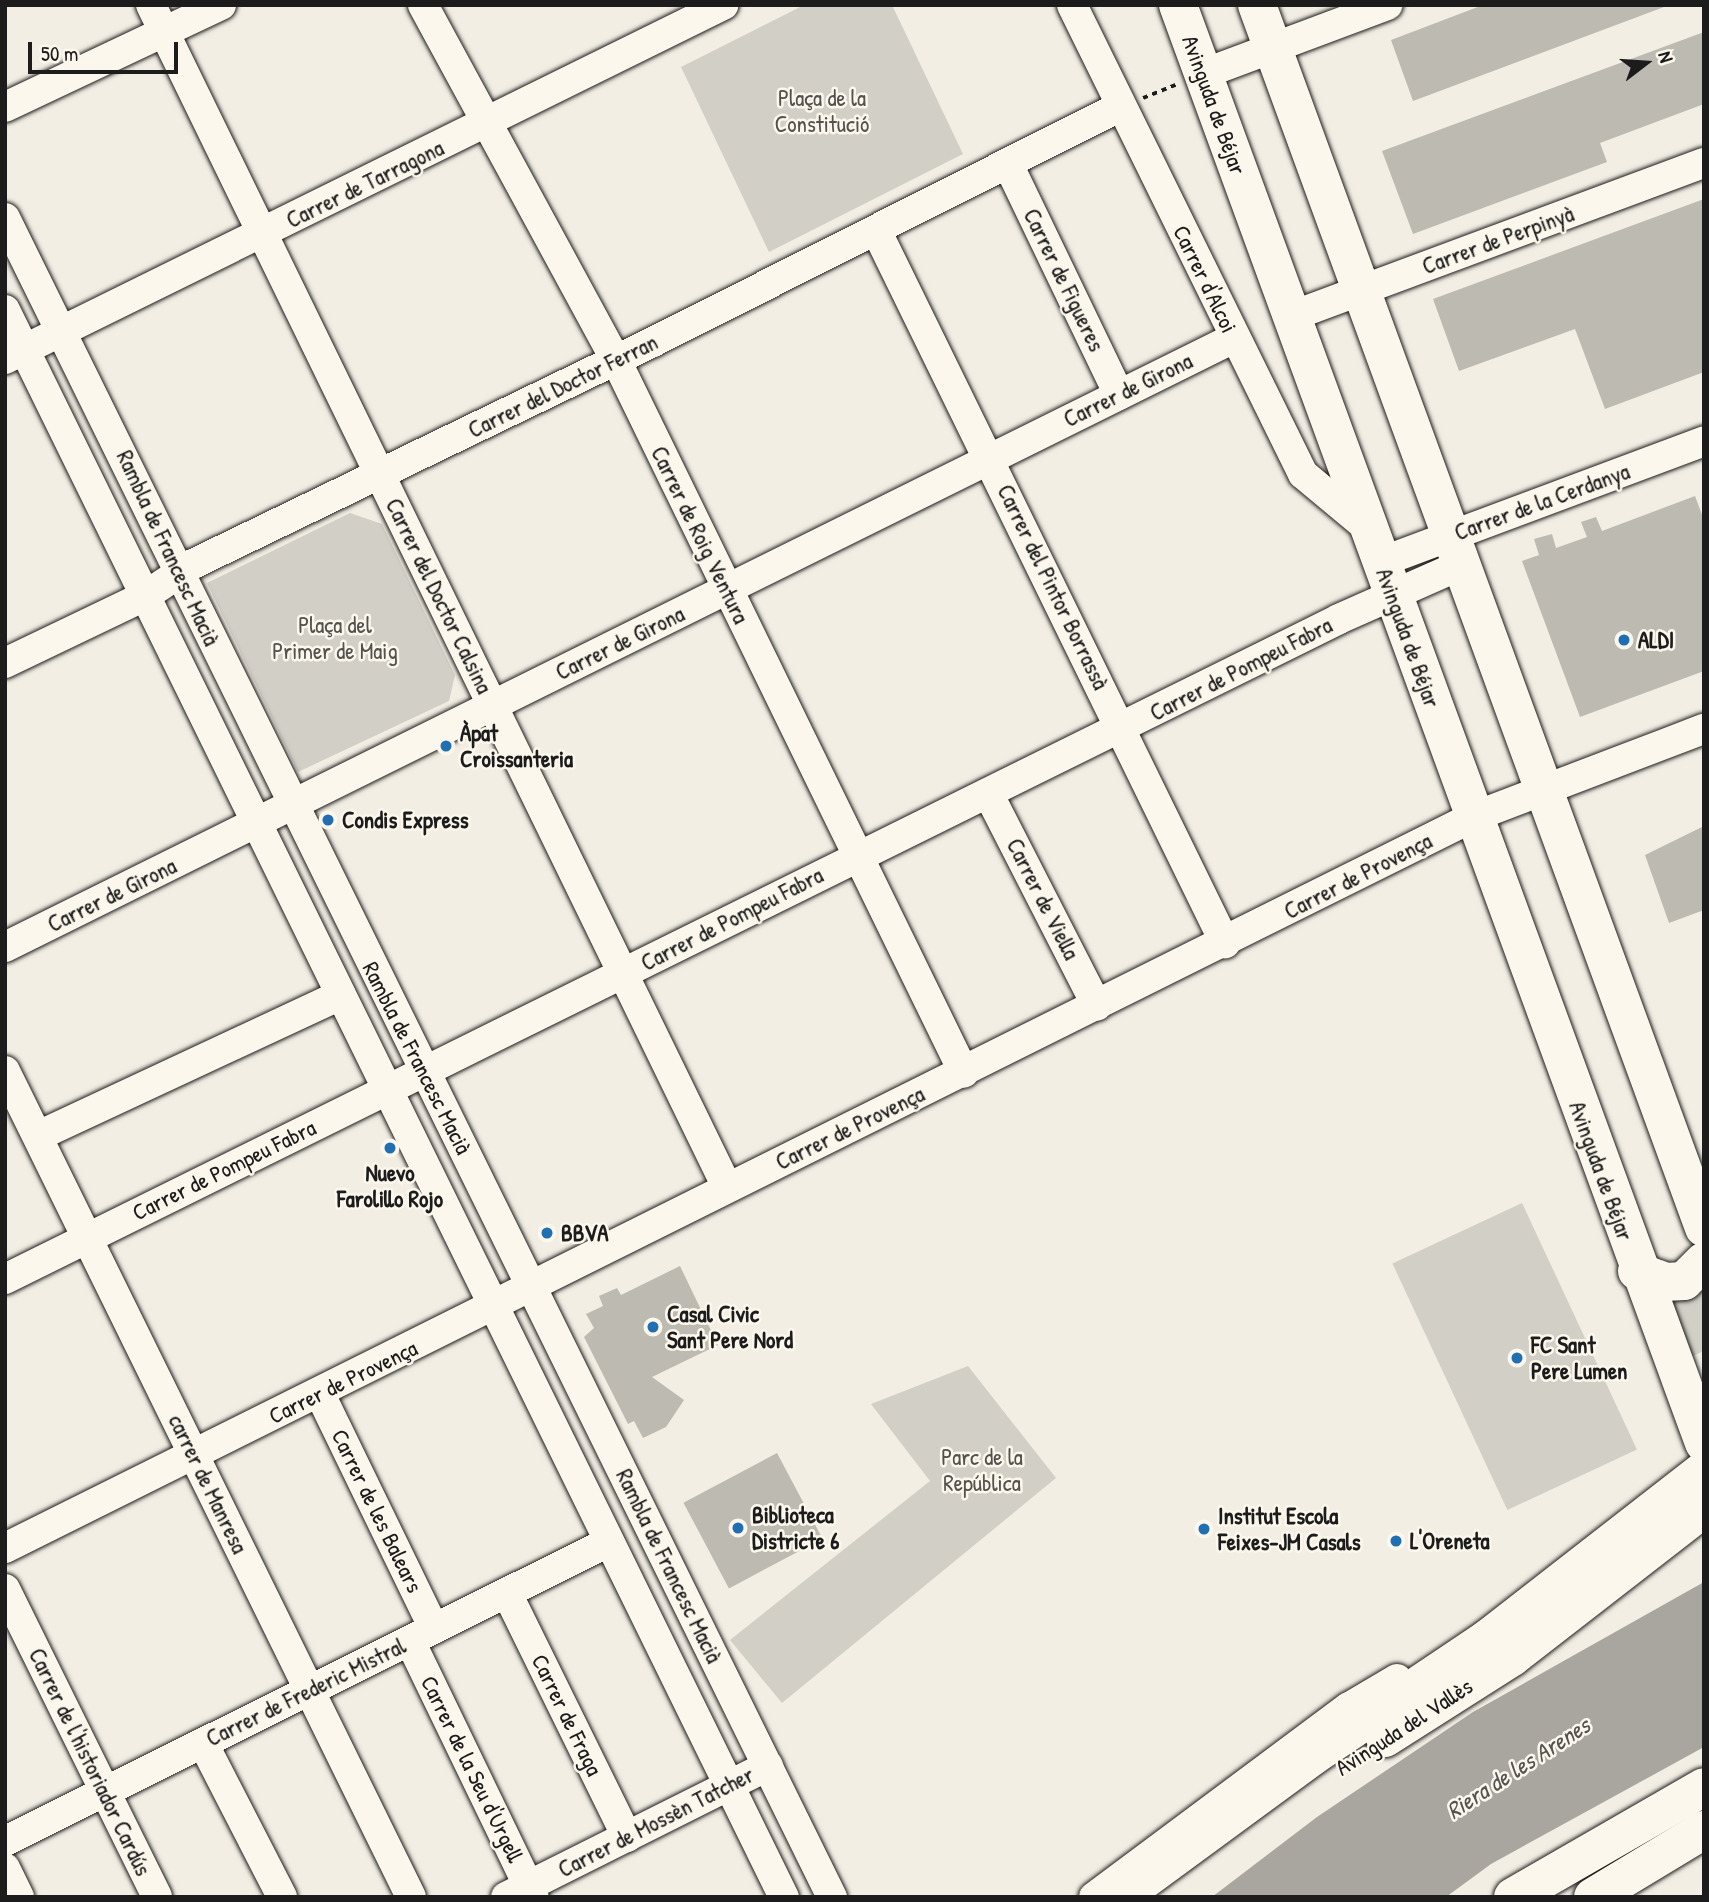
<!DOCTYPE html>
<meta charset="utf-8">
<style>
body{margin:0}
#map{position:relative;width:1709px;height:1902px;overflow:hidden;background:#f2eee4;font-family:"Patrick Hand",sans-serif}
div>[style]{position:absolute}
.green>*{inset:0;background:#d2cfc6;transform-origin:0 0}
.water>*{inset:0;background:#a9a6a0}
.building>*{inset:0;background:#bdbab1;transform-origin:0 0}
.path>*{height:3.5px;margin-top:-1.75px;transform-origin:0;background:repeating-linear-gradient(90deg,#1c1c1c 0 5px,transparent 0 10px)}
.roads{filter:drop-shadow(0 0 2px #1c1c1c) drop-shadow(0 0 2px #1c1c1c)}
.minor>*{height:30px;margin:-15px;padding:0 15px;transform-origin:15px;border-radius:15px;background:#fbf7ec}
.major>*{height:38px;margin:-19px;padding:0 19px;transform-origin:19px;border-radius:19px;background:#fbf7ec}
.dots>*{width:19px;height:19px;translate:-50% -50%;box-sizing:border-box;border:4px solid #fbf7ec;border-radius:50%}
span{translate:-50% -50%;white-space:nowrap;text-align:center;line-height:1.15;-webkit-text-stroke:5px #fbf7ec;paint-order:stroke}
.park-label{font-size:23px;color:#53524f}
.street-label{font-size:23px;color:#1c1c1c}
.poi-label{font-size:23px;color:#1c1c1c;font-weight:700}
.left{translate:0 -50%;text-align:left}
.water-label{font-size:24px;color:#545351;font-style:italic}
.frame{position:absolute;inset:0;border:7px solid #1c1c1c;pointer-events:none}
.north{position:absolute;left:1611px;top:28px;width:70px;height:70px;-webkit-text-stroke:5px #fbf7ec;paint-order:stroke;rotate:73deg;font-size:19px;font-weight:700;line-height:28px;text-align:center;color:#1c1c1c}
.north::after{content:'';display:block;margin:auto;width:24px;height:32px;background:#1c1c1c;clip-path:polygon(50% 0,100% 100%,50% 72%,0 100%)}
.scale{position:absolute;left:28px;top:42px;width:150px;height:32px;box-sizing:border-box;border:4px solid #1c1c1c;border-top:0;padding-left:9px;font-size:21px;line-height:24px;white-space:nowrap;color:#1c1c1c;-webkit-text-stroke:5px #fbf7ec;paint-order:stroke}
</style>
<div id="map">
<div class="green">
<div style="clip-path:polygon(804px 5px,892px 5px,963px 154px,769px 252px,681px 67px)"></div>
<div style="clip-path:polygon(350px 513px,382px 524px,455px 675px,449px 701px,298px 772px,207px 583px)"></div>
<div style="left:1522px;top:1203px;width:272px;height:143px;rotate:65deg"></div>
<div style="clip-path:polygon(1704px 1277px,1704px 1351px,1686px 1359px,1658px 1289px)"></div>
<div style="clip-path:polygon(968px 1366px,1056px 1478px,782px 1703px,730px 1640px,930px 1481px,871px 1404px)"></div>
</div>
<div class="water">
<div style="clip-path:polygon(1704px 1582px,1704px 1747px,1491px 1864px,1446px 1897px,1212px 1897px,1317px 1817px,1473px 1712px)"></div>
</div>
<div class="building">
<div style="clip-path:polygon(1483px 5px,1663px 5px,1664px 7px,1413px 101px,1391px 40px)"></div>
<div style="clip-path:polygon(1704px 32px,1704px 104px,1600px 143px,1607px 162px,1413px 234px,1382px 151px)"></div>
<div style="clip-path:polygon(1704px 199px,1704px 372px,1605px 409px,1575px 329px,1459px 371px,1433px 299px)"></div>
<div style="clip-path:polygon(1695px 496px,1704px 520px,1704px 671px,1580px 717px,1522px 561px,1539px 555px,1534px 539px,1552px 534px,1556px 548px,1587px 537px,1581px 522px,1596px 517px,1602px 531px)"></div>
<div style="clip-path:polygon(1704px 826px,1704px 910px,1669px 923px,1645px 855px)"></div>
<div style="clip-path:polygon(680px 1266px,718px 1345px,652px 1377px,684px 1400px,666px 1427px,643px 1438px,634px 1421px,628px 1424px,584px 1337px,594px 1328px,586px 1314px,603px 1306px,599px 1296px,617px 1288px,621px 1295px)"></div>
<div style="left:777px;top:1453px;width:97px;height:106px;rotate:62deg"></div>
</div>
<div class="path">
<div style="left:1143px;top:98px;width:38px;rotate:-22deg"></div>
</div>
<div class="roads">
<div class="minor">
<div style="left:151px;top:5px;width:1315px;rotate:64.02deg"></div>
<div style="left:423px;top:5px;width:404px;rotate:61.5deg"></div>
<div style="left:616px;top:360px;width:793px;rotate:63.98deg"></div>
<div style="left:1072px;top:5px;width:523px;rotate:63.78deg"></div>
<div style="left:1303px;top:474px;width:86px;rotate:39.8deg"></div>
<div style="left:1203px;top:74px;width:197px;rotate:-20.5deg"></div>
<div style="left:5px;top:107px;width:239px;rotate:-25.3deg"></div>
<div style="left:1008px;top:164px;width:256px;rotate:64.3deg"></div>
<div style="left:5px;top:218px;width:1872px;rotate:63.78deg"></div>
<div style="left:877px;top:232px;width:792px;rotate:63.92deg"></div>
<div style="left:5px;top:310px;width:1768px;rotate:63.86deg"></div>
<div style="left:1292px;top:316px;width:439px;rotate:-20.4deg"></div>
<div style="left:5px;top:359px;width:801px;rotate:-26.24deg"></div>
<div style="left:1381px;top:562px;width:345px;rotate:-20.5deg"></div>
<div style="left:5px;top:663px;width:155px;rotate:-25.6deg"></div>
<div style="left:145px;top:596px;width:58px;rotate:-33.7deg"></div>
<div style="left:193px;top:564px;width:511px;rotate:-25.76deg"></div>
<div style="left:653px;top:342px;width:524px;rotate:-26.76deg"></div>
<div style="left:988px;top:793px;width:239px;rotate:62.9deg"></div>
<div style="left:5px;top:947px;width:1372px;rotate:-26.36deg"></div>
<div style="left:5px;top:1071px;width:920px;rotate:63.82deg"></div>
<div style="left:38px;top:1136px;width:334px;rotate:-25deg"></div>
<div style="left:5px;top:1279px;width:1488px;rotate:-26.32deg"></div>
<div style="left:1339px;top:619px;width:133px;rotate:-23.9deg"></div>
<div style="left:320px;top:1394px;width:261px;rotate:64.1deg"></div>
<div style="left:5px;top:1548px;width:1640px;rotate:-26.47deg"></div>
<div style="left:1473px;top:817px;width:247px;rotate:-20.9deg"></div>
<div style="left:5px;top:1589px;width:343px;rotate:63.7deg"></div>
<div style="left:507px;top:1593px;width:272px;rotate:63.8deg"></div>
<div style="left:410px;top:1641px;width:284px;rotate:64.2deg"></div>
<div style="left:203px;top:1743px;width:173px;rotate:62.8deg"></div>
<div style="left:5px;top:1841px;width:672px;rotate:-26.34deg"></div>
<div style="left:5px;top:1868px;width:32px;rotate:64deg"></div>
<div style="left:506px;top:1897px;width:293px;rotate:-26.6deg"></div>
<div style="left:1094px;top:1897px;width:317px;rotate:-36.7deg"></div>
<div style="left:1348px;top:1708px;width:57px;rotate:-30.6deg"></div>
</div>
<div class="major">
<div style="left:1178px;top:5px;width:1531px;rotate:69.91deg"></div>
<div style="left:1257px;top:5px;width:1302px;rotate:69.92deg"></div>
<div style="left:1637px;top:1271px;width:30px;rotate:21deg"></div>
<div style="left:1665px;top:1282px;width:19px;rotate:-3deg"></div>
<div style="left:1684px;top:1281px;width:28px;rotate:-45deg"></div>
<div style="left:1385px;top:1738px;width:151px;rotate:-32.5deg"></div>
<div style="left:1512px;top:1657px;width:243px;rotate:-37.8deg"></div>
<div style="left:1121px;top:1897px;width:238px;rotate:-36.3deg"></div>
<div style="left:1313px;top:1756px;width:210px;rotate:-33.9deg"></div>
<div style="left:1487px;top:1639px;width:275px;rotate:-37.9deg"></div>
<div style="left:1513px;top:1897px;width:220px;rotate:-29.9deg"></div>
<div style="left:1593px;top:1897px;width:130px;rotate:-31.1deg"></div>
</div>
</div>
<div class="dots">
<div style="left:1624px;top:640px;background:#1f6fb2"></div>
<div style="left:446px;top:746px;background:#1f6fb2"></div>
<div style="left:328px;top:820px;background:#1f6fb2"></div>
<div style="left:390px;top:1148px;background:#1f6fb2"></div>
<div style="left:547px;top:1233px;background:#1f6fb2"></div>
<div style="left:653px;top:1327px;background:#1f6fb2"></div>
<div style="left:1517px;top:1358px;background:#1f6fb2"></div>
<div style="left:738px;top:1528px;background:#1f6fb2"></div>
<div style="left:1204px;top:1529px;background:#1f6fb2"></div>
<div style="left:1396px;top:1541px;background:#1f6fb2"></div>
</div>
<div class="park-label">
<span style="left:822px;top:111px">Plaça de la<br>Constitució</span>
<span style="left:335px;top:638px">Plaça del<br>Primer de Maig</span>
<span style="left:982px;top:1470px">Parc de la<br>República</span>
</div>
<div class="street-label">
<span style="left:1214px;top:105px;rotate:70deg">Avinguda de Béjar</span>
<span style="left:365px;top:184px;rotate:-26deg">Carrer de Tarragona</span>
<span style="left:1498px;top:240px;rotate:-20deg">Carrer de Perpinyà</span>
<span style="left:1205px;top:279px;rotate:64deg">Carrer d'Alcoi</span>
<span style="left:1064px;top:280px;rotate:64deg">Carrer de Figueres</span>
<span style="left:563px;top:386px;rotate:-26deg">Carrer del Doctor Ferran</span>
<span style="left:1128px;top:390px;rotate:-26deg">Carrer de Girona</span>
<span style="left:1542px;top:502px;rotate:-20deg">Carrer de la Cerdanya</span>
<span style="left:700px;top:535px;rotate:64deg">Carrer de Roig Ventura</span>
<span style="left:168px;top:548px;rotate:65deg">Rambla de Francesc Macià</span>
<span style="left:1053px;top:587px;rotate:64deg">Carrer del Pintor Borrassà</span>
<span style="left:439px;top:596px;rotate:64deg">Carrer del Doctor Calsina</span>
<span style="left:1408px;top:638px;rotate:70deg">Avinguda de Béjar</span>
<span style="left:620px;top:643px;rotate:-26deg">Carrer de Girona</span>
<span style="left:1241px;top:669px;rotate:-27deg">Carrer de Pompeu Fabra</span>
<span style="left:1358px;top:876px;rotate:-27deg">Carrer de Provença</span>
<span style="left:112px;top:895px;rotate:-26deg">Carrer de Girona</span>
<span style="left:1043px;top:899px;rotate:63deg">Carrer de Viella</span>
<span style="left:732px;top:919px;rotate:-27deg">Carrer de Pompeu Fabra</span>
<span style="left:417px;top:1058px;rotate:63deg">Rambla de Francesc Macià</span>
<span style="left:850px;top:1128px;rotate:-26deg">Carrer de Provença</span>
<span style="left:224px;top:1170px;rotate:-26deg">Carrer de Pompeu Fabra</span>
<span style="left:1601px;top:1171px;rotate:70deg">Avinguda de Béjar</span>
<span style="left:343px;top:1382px;rotate:-26deg">Carrer de Provença</span>
<span style="left:208px;top:1484px;rotate:64deg">carrer de Manresa</span>
<span style="left:377px;top:1511px;rotate:64deg">Carrer de les Balears</span>
<span style="left:669px;top:1566px;rotate:64deg">Rambla de Francesc Macià</span>
<span style="left:306px;top:1692px;rotate:-26deg">Carrer de Frederic Mistral</span>
<span style="left:567px;top:1715px;rotate:64deg">Carrer de Fraga</span>
<span style="left:1404px;top:1727px;rotate:-33deg">Avinguda del Vallès</span>
<span style="left:90px;top:1762px;rotate:64deg">Carrer de l'historiador Cardús</span>
<span style="left:472px;top:1769px;rotate:64deg">Carrer de la Seu d'Urgell</span>
<span style="left:656px;top:1822px;rotate:-27deg">Carrer de Mossèn Tatcher</span>
</div>
<div class="poi-label">
<span class="left" style="left:1638px;top:640px">ALDI</span>
<span class="left" style="left:460px;top:746px">Àpat<br>Croissanteria</span>
<span class="left" style="left:342px;top:820px">Condis Express</span>
<span style="left:390px;top:1186px">Nuevo<br>Farolillo Rojo</span>
<span class="left" style="left:561px;top:1233px">BBVA</span>
<span class="left" style="left:667px;top:1327px">Casal Civic<br>Sant Pere Nord</span>
<span class="left" style="left:1531px;top:1358px">FC Sant<br>Pere Lumen</span>
<span class="left" style="left:752px;top:1528px">Biblioteca<br>Districte 6</span>
<span class="left" style="left:1218px;top:1529px">Institut Escola<br>Feixes-JM Casals</span>
<span class="left" style="left:1410px;top:1541px">L'Oreneta</span>
</div>
<div class="water-label">
<span style="left:1518px;top:1768px;rotate:-33deg">Riera de les Arenes</span>
</div>
<div class="frame"></div>
<div class="north">N</div>
<div class="scale">50 m</div>
</div>
